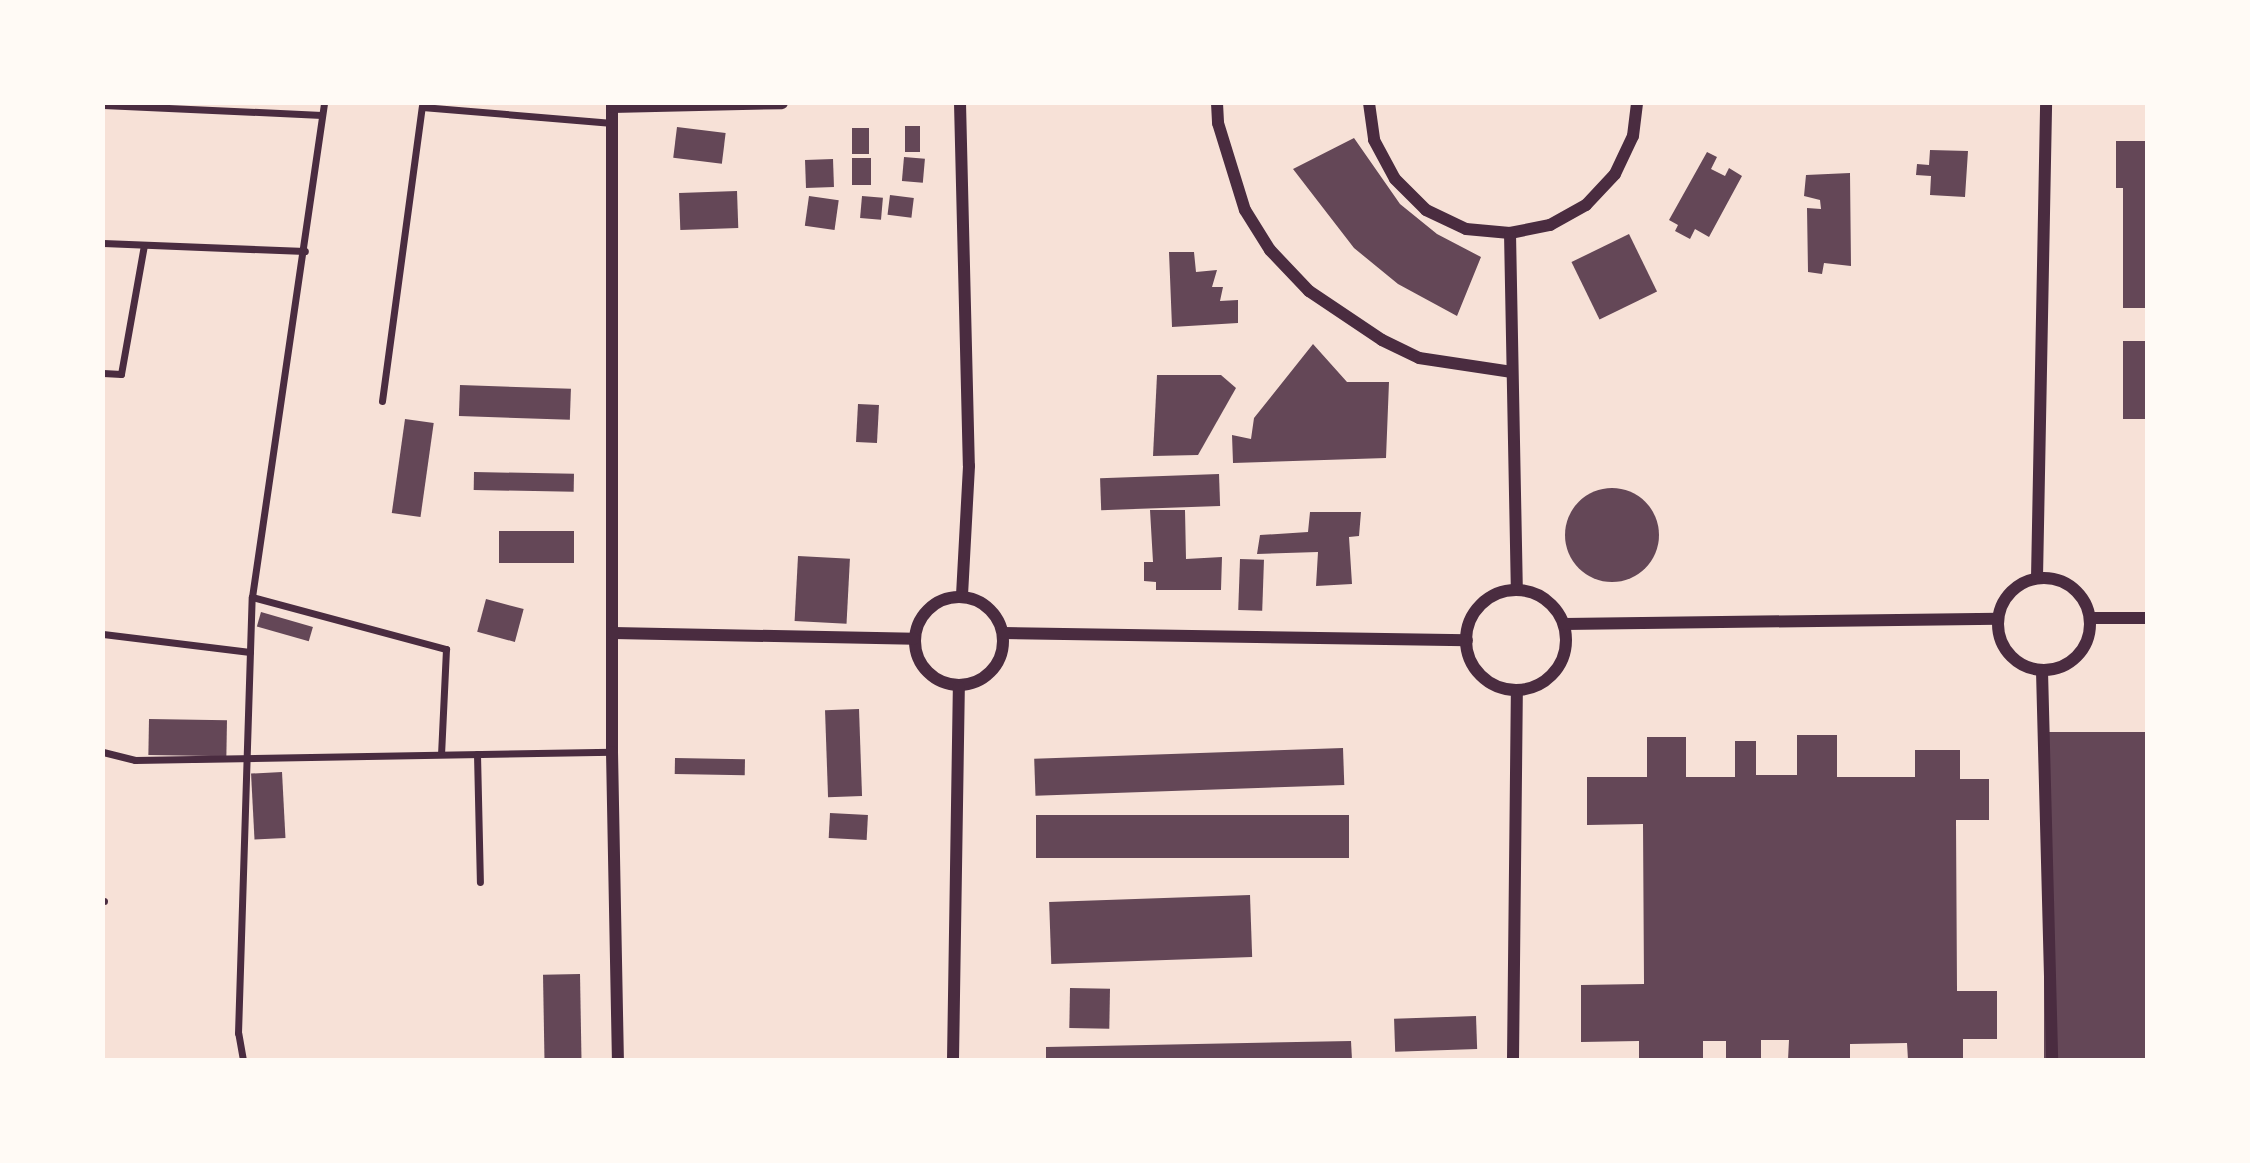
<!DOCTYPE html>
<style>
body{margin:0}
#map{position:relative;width:2250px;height:1163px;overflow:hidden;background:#f7e1d7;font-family:"Asap Condensed",sans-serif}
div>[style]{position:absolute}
.building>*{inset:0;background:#644757;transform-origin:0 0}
.round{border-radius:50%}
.minor>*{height:7px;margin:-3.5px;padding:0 3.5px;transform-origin:3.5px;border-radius:3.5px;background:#4a2c40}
.tertiary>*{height:12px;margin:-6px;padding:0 6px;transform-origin:6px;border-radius:6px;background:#4a2c40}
.tertiary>.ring{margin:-6px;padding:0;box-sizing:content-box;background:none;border:12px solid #4a2c40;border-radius:50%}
span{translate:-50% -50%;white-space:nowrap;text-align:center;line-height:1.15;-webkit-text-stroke:6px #fffaf5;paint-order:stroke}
.frame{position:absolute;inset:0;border:105px solid #fffaf5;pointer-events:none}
</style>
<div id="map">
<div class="building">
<div style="left:905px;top:126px;width:15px;height:26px"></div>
<div style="left:677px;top:127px;width:49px;height:31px;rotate:7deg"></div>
<div style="left:852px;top:128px;width:17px;height:26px"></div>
<div style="clip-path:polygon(1354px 138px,1400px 204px,1437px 234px,1481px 257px,1457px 316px,1398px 284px,1354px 248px,1293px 169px)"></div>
<div style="clip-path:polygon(2116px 141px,2147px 141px,2147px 308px,2123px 308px,2123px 188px,2116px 188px)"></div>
<div style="clip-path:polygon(1930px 150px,1968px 151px,1965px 197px,1930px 195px,1931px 176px,1916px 175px,1917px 164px,1929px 165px)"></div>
<div style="clip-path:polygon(1707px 152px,1717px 157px,1711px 169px,1725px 176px,1729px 168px,1742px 176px,1709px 237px,1695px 229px,1690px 239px,1675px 231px,1678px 225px,1669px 220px)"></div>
<div style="left:904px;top:157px;width:21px;height:24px;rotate:5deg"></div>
<div style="left:852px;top:158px;width:19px;height:27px"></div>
<div style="left:833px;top:159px;width:28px;height:28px;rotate:88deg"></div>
<div style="clip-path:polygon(1850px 173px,1851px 266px,1824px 263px,1822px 274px,1808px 272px,1807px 208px,1821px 209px,1820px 200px,1804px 196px,1806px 175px)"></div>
<div style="left:737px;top:191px;width:37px;height:58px;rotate:88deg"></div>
<div style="left:890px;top:195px;width:24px;height:20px;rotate:7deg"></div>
<div style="left:809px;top:196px;width:30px;height:30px;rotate:8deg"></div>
<div style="left:862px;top:196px;width:21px;height:22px;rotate:5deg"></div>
<div style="left:1629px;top:234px;width:64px;height:64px;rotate:64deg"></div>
<div style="clip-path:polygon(1169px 252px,1194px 252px,1196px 272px,1217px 270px,1212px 287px,1223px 287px,1220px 301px,1238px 300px,1238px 323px,1172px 327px)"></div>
<div style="left:2123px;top:341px;width:24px;height:78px"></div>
<div style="clip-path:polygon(1313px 344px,1347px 382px,1389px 382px,1386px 458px,1233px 463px,1232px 435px,1251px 439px,1254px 418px)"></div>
<div style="clip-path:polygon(1157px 375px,1221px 375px,1236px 388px,1198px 455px,1153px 456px)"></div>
<div style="left:460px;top:385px;width:111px;height:31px;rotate:2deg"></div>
<div style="left:858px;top:404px;width:21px;height:38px;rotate:3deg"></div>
<div style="left:405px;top:419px;width:29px;height:95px;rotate:8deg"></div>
<div style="left:474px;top:472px;width:100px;height:18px;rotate:1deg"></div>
<div style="left:1219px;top:474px;width:32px;height:119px;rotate:88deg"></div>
<div class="round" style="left:1565px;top:488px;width:94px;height:94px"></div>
<div style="clip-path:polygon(1150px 510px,1185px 510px,1186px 559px,1222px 557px,1221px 590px,1156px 590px,1156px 582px,1144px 581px,1144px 562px,1153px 562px)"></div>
<div style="clip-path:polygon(1310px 512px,1361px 512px,1359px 536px,1349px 537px,1352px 584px,1316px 586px,1318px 552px,1257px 554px,1260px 535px,1308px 532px)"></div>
<div style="left:499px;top:531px;width:75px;height:32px"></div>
<div style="left:798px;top:556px;width:52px;height:65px;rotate:3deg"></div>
<div style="left:1240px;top:559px;width:24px;height:51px;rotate:2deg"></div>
<div style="left:486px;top:599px;width:39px;height:34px;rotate:15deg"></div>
<div style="left:261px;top:612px;width:54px;height:15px;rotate:16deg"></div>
<div style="left:859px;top:709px;width:87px;height:34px;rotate:88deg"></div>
<div style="left:149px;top:719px;width:78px;height:36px;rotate:1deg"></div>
<div style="left:2147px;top:732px;width:328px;height:103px;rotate:90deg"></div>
<div style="clip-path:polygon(1797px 735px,1837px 735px,1837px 777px,1915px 777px,1915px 750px,1960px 750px,1960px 779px,1989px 779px,1989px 820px,1956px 820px,1957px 991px,1997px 991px,1997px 1039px,1963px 1039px,1963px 1060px,1908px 1060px,1907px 1043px,1850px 1044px,1850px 1060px,1788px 1060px,1789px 1040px,1761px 1040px,1761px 1060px,1726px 1060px,1726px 1041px,1703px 1041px,1703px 1060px,1639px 1060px,1639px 1041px,1581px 1042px,1581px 985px,1644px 984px,1643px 824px,1587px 825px,1587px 777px,1647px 777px,1647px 737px,1686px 737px,1686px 777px,1735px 777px,1735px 741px,1756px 741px,1756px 775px,1797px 775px)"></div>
<div style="left:1343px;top:748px;width:37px;height:309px;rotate:88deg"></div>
<div style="left:675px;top:758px;width:70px;height:16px;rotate:1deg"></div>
<div style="left:282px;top:772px;width:66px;height:31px;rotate:87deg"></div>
<div style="left:830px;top:813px;width:38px;height:25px;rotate:3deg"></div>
<div style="left:1349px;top:815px;width:43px;height:313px;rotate:90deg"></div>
<div style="left:1250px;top:895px;width:62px;height:201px;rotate:88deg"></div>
<div style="left:580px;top:974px;width:85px;height:37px;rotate:89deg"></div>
<div style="left:1070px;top:988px;width:40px;height:40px;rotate:1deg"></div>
<div style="left:1476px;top:1016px;width:33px;height:82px;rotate:88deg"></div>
<div style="clip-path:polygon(1351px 1041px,1352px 1060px,1046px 1060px,1046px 1047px)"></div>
</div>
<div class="minor">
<div style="left:103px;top:105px;width:219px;rotate:2.6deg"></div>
<div style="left:103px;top:243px;width:202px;rotate:2.3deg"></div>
<div style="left:103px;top:373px;width:18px;rotate:3deg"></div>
<div style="left:121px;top:374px;width:131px;rotate:-79.9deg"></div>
<div style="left:382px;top:401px;width:297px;rotate:-82.3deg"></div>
<div style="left:422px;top:107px;width:191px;rotate:4.8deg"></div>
<div style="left:252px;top:597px;width:201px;rotate:15deg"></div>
<div style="left:446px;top:649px;width:105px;rotate:92.7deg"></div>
<div style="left:103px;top:634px;width:148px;rotate:7deg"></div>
<div style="left:103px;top:752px;width:33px;rotate:14deg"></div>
<div style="left:135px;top:760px;width:477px;rotate:-1deg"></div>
<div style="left:477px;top:754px;width:128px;rotate:88.7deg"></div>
<div style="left:103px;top:901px;width:1px"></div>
<div style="left:243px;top:1060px;width:27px;rotate:-100deg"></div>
<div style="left:238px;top:1033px;width:436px;rotate:-88.2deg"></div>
<div style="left:252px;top:597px;width:499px;rotate:-81.7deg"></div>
</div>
<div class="tertiary">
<div style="left:612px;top:103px;width:649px;rotate:90deg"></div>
<div style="left:612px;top:752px;width:308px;rotate:88.9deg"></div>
<div style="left:960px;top:103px;width:363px;rotate:88.6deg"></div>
<div style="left:969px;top:466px;width:130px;rotate:93.1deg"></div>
<div style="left:1217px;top:103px;width:20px;rotate:87deg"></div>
<div style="left:1218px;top:123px;width:91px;rotate:72.8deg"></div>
<div style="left:1245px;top:210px;width:47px;rotate:58deg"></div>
<div style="left:1270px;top:250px;width:57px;rotate:46.4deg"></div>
<div style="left:1309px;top:291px;width:88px;rotate:33.9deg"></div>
<div style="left:1382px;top:340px;width:41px;rotate:25.9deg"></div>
<div style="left:1419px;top:358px;width:94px;rotate:8.6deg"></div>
<div style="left:1369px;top:103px;width:37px;rotate:82deg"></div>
<div style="left:1374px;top:140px;width:44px;rotate:61.7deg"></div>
<div style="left:1395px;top:179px;width:44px;rotate:45deg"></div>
<div style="left:1426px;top:210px;width:44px;rotate:25.4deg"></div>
<div style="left:1466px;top:229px;width:44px;rotate:5.2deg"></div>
<div style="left:1510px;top:233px;width:41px;rotate:-11.3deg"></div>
<div style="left:1550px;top:225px;width:41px;rotate:-29.1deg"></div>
<div style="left:1586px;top:205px;width:42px;rotate:-46.9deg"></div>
<div style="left:1615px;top:174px;width:42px;rotate:-64.7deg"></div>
<div style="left:1633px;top:136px;width:33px;rotate:-83deg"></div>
<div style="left:612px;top:107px;width:170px;rotate:-1.3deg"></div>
<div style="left:1510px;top:233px;width:356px;rotate:88.9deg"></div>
<div class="ring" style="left:1998px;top:578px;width:80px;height:80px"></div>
<div style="left:2037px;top:578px;width:475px;rotate:-88.9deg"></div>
<div class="ring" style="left:1466px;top:590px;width:88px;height:88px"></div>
<div class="ring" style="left:915px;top:597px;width:76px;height:76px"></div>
<div style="left:2090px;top:618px;width:57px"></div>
<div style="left:1564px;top:624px;width:434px;rotate:-0.7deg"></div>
<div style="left:613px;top:633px;width:301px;rotate:1.1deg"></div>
<div style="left:1003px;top:633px;width:464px;rotate:0.9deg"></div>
<div style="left:2042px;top:671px;width:389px;rotate:88.5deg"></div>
<div style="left:953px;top:1060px;width:373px;rotate:-89.1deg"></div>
<div style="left:1513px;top:1060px;width:370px;rotate:-89.4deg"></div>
</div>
<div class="frame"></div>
</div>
